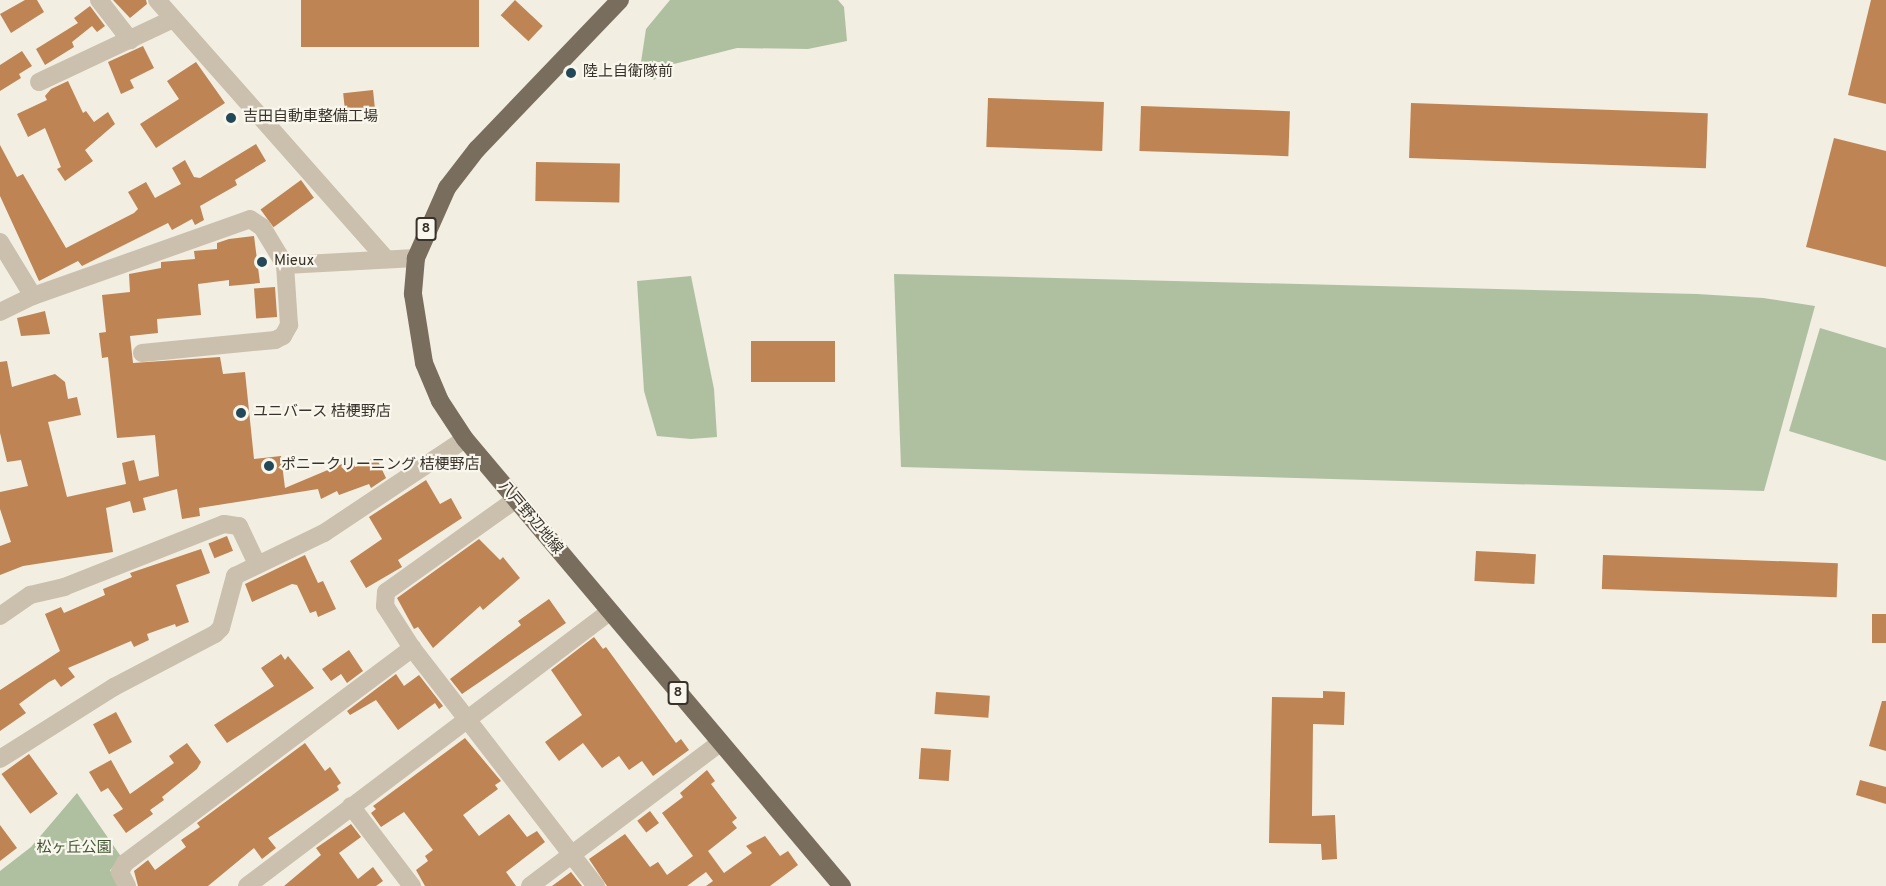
<!DOCTYPE html>
<meta charset="utf-8">
<style>
body{margin:0}
#map{position:relative;width:1886px;height:886px;overflow:hidden;background:#f2eee1;font-family:Overpass,"Noto Sans JP",sans-serif}
div>[style]{position:absolute}
.green>*{inset:0;background:#afc0a1}
.building>*{inset:0;background:#be8453;transform-origin:0 0}
.minor>*{height:18px;margin:-9px;padding:0 9px;transform-origin:9px;border-radius:9px;background:#cac0ad}
.major>*{height:18px;margin:-9px;padding:0 9px;transform-origin:9px;border-radius:9px;background:#796d5e}
.dots>*{width:16px;height:16px;translate:-50% -50%;box-sizing:border-box;border:3px solid #f9f7ed;border-radius:50%}
span{translate:-50% -50%;white-space:nowrap;text-align:center;line-height:1.15;-webkit-text-stroke:4.5px #f9f7ed;paint-order:stroke}
.shield-label span{padding:2px 4px;background:#f9f7ed;border:2px solid;border-radius:4px;-webkit-text-stroke-width:0}
.shield-label{font-size:14px;color:#38322b;font-weight:700}
.poi-label{font-size:15px;color:#38322b}
.left{translate:0 -50%;text-align:left}
.street-label{font-size:15px;color:#38322b}
.park-label{font-size:15px;color:#405531}
</style>
<div id="map">
<div class="green">
<div style="clip-path:polygon(670px 0,838px 0,844px 7px,847px 41px,808px 49px,737px 48px,674px 64px,654px 80px,641px 62px,646px 29px)"></div>
<div style="clip-path:polygon(894px 274px,1697px 294px,1763px 298px,1815px 306px,1764px 491px,901px 467px)"></div>
<div style="clip-path:polygon(691px 276px,714px 389px,717px 437px,691px 439px,657px 436px,644px 391px,637px 281px)"></div>
<div style="clip-path:polygon(1820px 328px,1886px 348px,1886px 461px,1789px 431px)"></div>
<div style="clip-path:polygon(77px 793px,122px 858px,110px 870px,118px 886px,0 886px,0 871px,31px 847px)"></div>
</div>
<div class="building">
<div style="clip-path:polygon(25px 0,37px 0,44px 12px,11px 33px,0 14px)"></div>
<div style="clip-path:polygon(113px 0,146px 0,147px 4px,130px 18px)"></div>
<div style="left:301px;top:0;width:178px;height:47px"></div>
<div style="left:515px;top:0;width:38px;height:21px;rotate:43deg"></div>
<div style="clip-path:polygon(1871px 0,1886px 0,1886px 104px,1848px 95px)"></div>
<div style="clip-path:polygon(90px 6px,105px 26px,97px 32px,92px 26px,72px 42px,74px 47px,45px 65px,36px 49px,78px 23px,74px 18px)"></div>
<div style="clip-path:polygon(143px 46px,154px 68px,130px 80px,134px 88px,121px 94px,108px 62px)"></div>
<div style="clip-path:polygon(22px 51px,32px 66px,19px 74px,21px 78px,0 91px,0 65px)"></div>
<div style="clip-path:polygon(196px 62px,225px 103px,156px 148px,140px 124px,179px 99px,167px 81px)"></div>
<div style="clip-path:polygon(68px 81px,83px 113px,86px 111px,94px 122px,108px 112px,115px 124px,85px 150px,93px 161px,65px 181px,57px 169px,61px 167px,45px 128px,28px 137px,17px 114px,47px 100px,45px 96px,51px 89px)"></div>
<div style="left:373px;top:90px;width:19px;height:30px;rotate:84deg"></div>
<div style="left:988px;top:98px;width:116px;height:49px;rotate:2deg"></div>
<div style="left:1411px;top:103px;width:297px;height:55px;rotate:2deg"></div>
<div style="left:1141px;top:106px;width:149px;height:45px;rotate:2deg"></div>
<div style="clip-path:polygon(1834px 138px,1886px 151px,1886px 267px,1806px 247px)"></div>
<div style="clip-path:polygon(256px 144px,266px 161px,235px 180px,237px 185px,200px 206px,204px 220px,195px 225px,192px 219px,172px 230px,168px 223px,82px 266px,78px 261px,39px 281px,0 196px,0 145px,17px 177px,23px 174px,66px 248px,134px 213px,138px 209px,128px 192px,146px 182px,155px 198px,181px 184px,172px 168px,185px 160px,194px 177px,200px 178px)"></div>
<div style="left:536px;top:162px;width:84px;height:39px;rotate:1deg"></div>
<div style="left:301px;top:180px;width:22px;height:50px;rotate:54deg"></div>
<div style="clip-path:polygon(254px 236px,260px 283px,229px 286px,229px 280px,198px 284px,201px 315px,157px 319px,158px 333px,130px 336px,133px 363px,220px 357px,223px 374px,245px 372px,254px 459px,281px 456px,285px 488px,342px 464px,344px 468px,353px 463px,355px 467px,376px 457px,386px 478px,371px 488px,369px 484px,339px 495px,337px 491px,321px 499px,318px 489px,199px 508px,200px 516px,182px 519px,177px 489px,143px 498px,146px 510px,133px 513px,130px 501px,106px 508px,113px 552px,23px 566px,0 575px,0 546px,11px 542px,0 509px,0 492px,28px 486px,21px 460px,7px 462px,0 433px,0 362px,7px 361px,12px 387px,55px 374px,65px 382px,68px 399px,77px 397px,81px 415px,48px 422px,67px 497px,126px 484px,122px 463px,134px 460px,139px 481px,159px 476px,155px 435px,117px 438px,108px 357px,102px 358px,99px 333px,106px 332px,102px 295px,130px 292px,129px 274px,161px 268px,161px 262px,195px 259px,194px 251px,217px 249px,217px 243px,229px 239px)"></div>
<div style="left:275px;top:287px;width:30px;height:21px;rotate:86deg"></div>
<div style="clip-path:polygon(45px 311px,50px 334px,21px 336px,17px 318px)"></div>
<div style="left:835px;top:341px;width:41px;height:84px;rotate:90deg"></div>
<div style="clip-path:polygon(426px 480px,440px 504px,451px 498px,462px 518px,398px 560px,402px 567px,366px 588px,350px 561px,382px 539px,369px 517px)"></div>
<div style="left:227px;top:536px;width:16px;height:20px;rotate:68deg"></div>
<div style="clip-path:polygon(479px 539px,500px 560px,503px 557px,520px 578px,483px 610px,480px 606px,433px 648px,418px 627px,414px 629px,397px 598px)"></div>
<div style="clip-path:polygon(201px 549px,210px 573px,176px 585px,189px 622px,176px 627px,175px 624px,147px 634px,149px 640px,134px 647px,131px 641px,68px 668px,75px 677px,61px 687px,55px 679px,49px 682px,19px 704px,26px 713px,0 731px,0 690px,60px 651px,45px 614px,61px 607px,64px 613px,105px 595px,103px 589px,132px 577px,130px 573px)"></div>
<div style="left:1476px;top:551px;width:60px;height:30px;rotate:3deg"></div>
<div style="clip-path:polygon(305px 555px,318px 583px,323px 581px,336px 609px,318px 617px,316px 611px,310px 613px,297px 585px,292px 584px,252px 602px,245px 584px)"></div>
<div style="left:1603px;top:555px;width:235px;height:34px;rotate:2deg"></div>
<div style="clip-path:polygon(549px 599px,566px 623px,462px 694px,450px 679px,521px 625px,518px 621px)"></div>
<div style="left:1872px;top:614px;width:14px;height:29px"></div>
<div style="clip-path:polygon(594px 637px,603px 649px,606px 647px,676px 743px,681px 739px,689px 750px,653px 776px,642px 761px,629px 770px,619px 756px,602px 768px,583px 743px,559px 761px,545px 742px,582px 715px,551px 670px)"></div>
<div style="clip-path:polygon(349px 650px,363px 671px,347px 683px,341px 674px,331px 681px,322px 669px)"></div>
<div style="clip-path:polygon(281px 654px,285px 660px,288px 656px,314px 688px,227px 743px,214px 725px,274px 686px,261px 668px)"></div>
<div style="clip-path:polygon(396px 674px,404px 686px,419px 675px,443px 706px,439px 709px,435px 703px,398px 730px,376px 700px,350px 715px,347px 711px)"></div>
<div style="clip-path:polygon(1323px 691px,1345px 692px,1344px 725px,1313px 724px,1312px 816px,1335px 815px,1337px 859px,1322px 860px,1321px 844px,1269px 843px,1272px 697px,1323px 698px)"></div>
<div style="left:936px;top:692px;width:54px;height:22px;rotate:4deg"></div>
<div style="clip-path:polygon(1882px 701px,1886px 701px,1886px 751px,1869px 746px)"></div>
<div style="left:116px;top:712px;width:34px;height:26px;rotate:62deg"></div>
<div style="clip-path:polygon(465px 738px,501px 781px,495px 785px,498px 789px,463px 815px,479px 836px,509px 814px,527px 837px,537px 831px,545px 842px,506px 872px,516px 886px,425px 886px,416px 870px,428px 861px,425px 856px,433px 850px,404px 812px,381px 827px,371px 813px,376px 809px,373px 806px)"></div>
<div style="clip-path:polygon(187px 743px,201px 762px,197px 769px,162px 797px,164px 800px,150px 810px,153px 814px,126px 833px,113px 815px,123px 809px,108px 788px,101px 792px,89px 772px,111px 760px,130px 794px,174px 763px,169px 756px)"></div>
<div style="clip-path:polygon(305px 743px,325px 771px,330px 767px,341px 783px,337px 786px,339px 790px,268px 838px,276px 848px,262px 859px,254px 848px,208px 886px,138px 886px,134px 871px,148px 860px,155px 870px,186px 847px,181px 840px,200px 827px,197px 823px)"></div>
<div style="left:921px;top:748px;width:30px;height:31px;rotate:4deg"></div>
<div style="left:29px;top:754px;width:49px;height:34px;rotate:54deg"></div>
<div style="clip-path:polygon(707px 770px,715px 781px,711px 784px,737px 818px,732px 822px,737px 828px,708px 851px,724px 873px,752px 853px,746px 846px,765px 836px,780px 856px,788px 851px,798px 865px,770px 886px,706px 886px,713px 881px,706px 872px,687px 886px,607px 886px,589px 859px,625px 834px,650px 867px,658px 862px,667px 875px,693px 856px,662px 813px,683px 797px,680px 793px)"></div>
<div style="clip-path:polygon(1860px 780px,1886px 787px,1886px 804px,1856px 795px)"></div>
<div style="left:650px;top:811px;width:15px;height:16px;rotate:53deg"></div>
<div style="clip-path:polygon(351px 824px,361px 837px,339px 853px,358px 879px,373px 867px,383px 881px,376px 886px,284px 886px,321px 855px,316px 848px)"></div>
<div style="clip-path:polygon(0 825px,17px 848px,0 861px)"></div>
<div style="clip-path:polygon(571px 872px,582px 886px,552px 886px)"></div>
</div>
<div class="minor">
<div style="left:99px;top:0;width:51px;rotate:52.2deg"></div>
<div style="left:157px;top:0;width:343px;rotate:48.5deg"></div>
<div style="left:39px;top:82px;width:148px;rotate:-25.2deg"></div>
<div style="left:0;top:242px;width:63px;rotate:58.6deg"></div>
<div style="left:0;top:312px;width:37px;rotate:-26deg"></div>
<div style="left:33px;top:296px;width:230px;rotate:-19.5deg"></div>
<div style="left:250px;top:219px;width:14px;rotate:34deg"></div>
<div style="left:262px;top:227px;width:44px;rotate:58.8deg"></div>
<div style="left:285px;top:265px;width:131px;rotate:-3.1deg"></div>
<div style="left:142px;top:353px;width:134px;rotate:-5.6deg"></div>
<div style="left:275px;top:340px;width:9px;rotate:-27deg"></div>
<div style="left:283px;top:336px;width:13px;rotate:-61deg"></div>
<div style="left:289px;top:325px;width:60px;rotate:-93.8deg"></div>
<div style="left:0;top:616px;width:37px;rotate:-35deg"></div>
<div style="left:30px;top:595px;width:35px;rotate:-13deg"></div>
<div style="left:64px;top:587px;width:172px;rotate:-21.5deg"></div>
<div style="left:224px;top:524px;width:15px;rotate:8deg"></div>
<div style="left:239px;top:526px;width:42px;rotate:64.7deg"></div>
<div style="left:412px;top:648px;width:301px;rotate:52.3deg"></div>
<div style="left:0;top:759px;width:135px;rotate:-32.3deg"></div>
<div style="left:114px;top:687px;width:114px;rotate:-27.7deg"></div>
<div style="left:215px;top:634px;width:8px;rotate:-45deg"></div>
<div style="left:221px;top:628px;width:54px;rotate:-74.9deg"></div>
<div style="left:235px;top:576px;width:99px;rotate:-25.8deg"></div>
<div style="left:324px;top:533px;width:169px;rotate:-33.7deg"></div>
<div style="left:351px;top:806px;width:101px;rotate:52.7deg"></div>
<div style="left:127px;top:886px;width:16px;rotate:-117deg"></div>
<div style="left:120px;top:872px;width:10px;rotate:-61deg"></div>
<div style="left:125px;top:863px;width:359px;rotate:-36.8deg"></div>
<div style="left:412px;top:648px;width:50px;rotate:-122.7deg"></div>
<div style="left:385px;top:606px;width:14px;rotate:-86deg"></div>
<div style="left:386px;top:592px;width:158px;rotate:-35.5deg"></div>
<div style="left:247px;top:886px;width:454px;rotate:-37.1deg"></div>
<div style="left:530px;top:886px;width:238px;rotate:-37deg"></div>
</div>
<div class="major">
<div style="left:620px;top:0;width:207px;rotate:133.8deg"></div>
<div style="left:477px;top:149px;width:49px;rotate:127.6deg"></div>
<div style="left:447px;top:188px;width:77px;rotate:113.9deg"></div>
<div style="left:416px;top:258px;width:36px;rotate:95deg"></div>
<div style="left:413px;top:294px;width:70px;rotate:80.9deg"></div>
<div style="left:424px;top:363px;width:41px;rotate:67.2deg"></div>
<div style="left:440px;top:401px;width:45px;rotate:56.7deg"></div>
<div style="left:465px;top:439px;width:585px;rotate:49.86deg"></div>
</div>
<div class="dots">
<div style="left:571px;top:73px;background:#234958"></div>
<div style="left:231px;top:118px;background:#234958"></div>
<div style="left:262px;top:262px;background:#234958"></div>
<div style="left:241px;top:413px;background:#234958"></div>
<div style="left:269px;top:466px;background:#234958"></div>
</div>
<div class="shield-label">
<span style="left:426px;top:229px">8</span>
<span style="left:678px;top:693px">8</span>
</div>
<div class="poi-label">
<span class="left" style="left:583px;top:73px">陸上自衛隊前</span>
<span class="left" style="left:243px;top:118px">吉田自動車整備工場</span>
<span class="left" style="left:274px;top:262px">Mieux</span>
<span class="left" style="left:253px;top:413px">ユニバース 桔梗野店</span>
<span class="left" style="left:281px;top:466px">ポニークリーニング 桔梗野店</span>
</div>
<div class="street-label">
<span style="left:530px;top:518px;rotate:50deg">八戸野辺地線</span>
</div>
<div class="park-label">
<span style="left:74px;top:849px">松ヶ丘公園</span>
</div>
</div>
